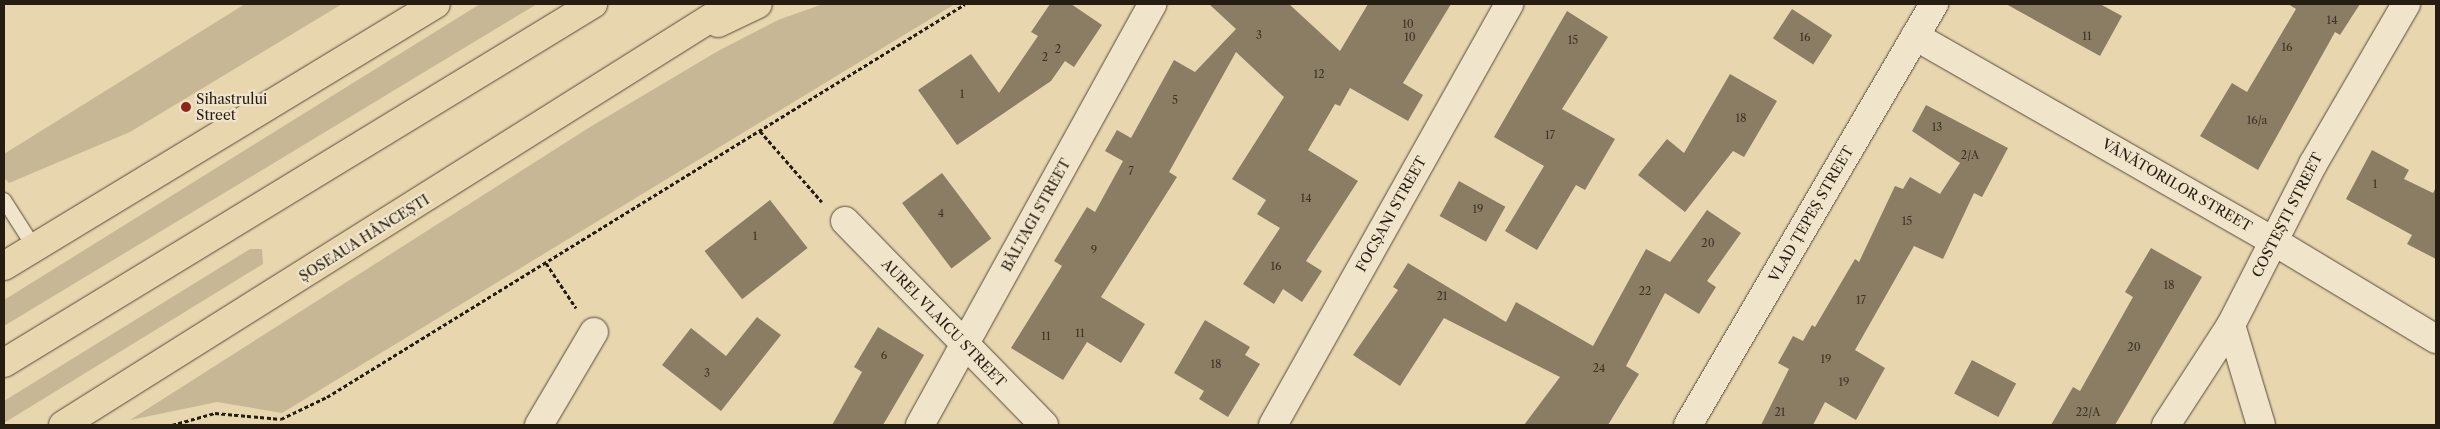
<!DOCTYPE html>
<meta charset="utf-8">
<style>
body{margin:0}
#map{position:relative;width:2440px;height:429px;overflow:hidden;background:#e8d6af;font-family:"Libre Caslon Text",serif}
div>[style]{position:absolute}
.green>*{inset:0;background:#c7b794}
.building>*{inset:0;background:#8a7d63;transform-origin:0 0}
.path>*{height:3px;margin-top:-1.5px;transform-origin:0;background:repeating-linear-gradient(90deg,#251d11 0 4px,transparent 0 6.5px)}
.roads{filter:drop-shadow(0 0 1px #564b38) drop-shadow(0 0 1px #564b38)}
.service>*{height:14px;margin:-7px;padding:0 7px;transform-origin:7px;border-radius:7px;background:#f0e4cb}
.minor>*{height:28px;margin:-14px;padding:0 14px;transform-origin:14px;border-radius:14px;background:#f0e4cb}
.primary>*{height:28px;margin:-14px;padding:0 14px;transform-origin:14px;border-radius:14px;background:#e8d6af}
.trunk>*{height:28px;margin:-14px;padding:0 14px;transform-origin:14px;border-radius:14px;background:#e8d6af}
.dots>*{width:14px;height:14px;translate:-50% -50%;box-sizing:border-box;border:2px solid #f0e4cb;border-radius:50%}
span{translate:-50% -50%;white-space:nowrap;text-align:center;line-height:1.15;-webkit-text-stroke:4.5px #f0e4cb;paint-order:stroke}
.number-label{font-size:11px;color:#3e3526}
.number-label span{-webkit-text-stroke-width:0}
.poi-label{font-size:14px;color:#251d11}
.left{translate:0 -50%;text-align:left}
.street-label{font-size:14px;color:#251d11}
.frame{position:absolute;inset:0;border:5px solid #251d11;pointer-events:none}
</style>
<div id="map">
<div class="green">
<div style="clip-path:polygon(245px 4px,342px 4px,130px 132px,9px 183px,4px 178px,4px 154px)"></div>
<div style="clip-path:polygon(480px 4px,537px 4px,4px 326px,4px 300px)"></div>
<div style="clip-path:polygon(823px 4px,955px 4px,282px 413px,217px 402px,130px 420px,590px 127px,718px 51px,778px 20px)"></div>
<div style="clip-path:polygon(250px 249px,262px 249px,263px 264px,4px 423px,4px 401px)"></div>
</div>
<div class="building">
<div style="clip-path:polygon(1050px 4px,1071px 4px,1102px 25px,1074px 67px,1065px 61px,1051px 81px,957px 145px,918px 90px,971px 54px,999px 93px,1038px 36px,1031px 32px)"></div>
<div style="clip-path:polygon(1209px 4px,1289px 4px,1340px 51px,1368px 4px,1451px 4px,1403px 83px,1423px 95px,1408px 121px,1350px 88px,1340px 106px,1335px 104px,1308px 150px,1358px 181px,1306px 261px,1322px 271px,1302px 302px,1283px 289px,1274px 304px,1243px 284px,1280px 228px,1257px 214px,1266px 200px,1232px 179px,1284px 97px,1236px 52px,1169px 172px,1177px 177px,1101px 297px,1145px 324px,1121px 363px,1087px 342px,1063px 380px,1011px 348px,1062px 266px,1054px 261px,1087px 207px,1095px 212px,1123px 161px,1105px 151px,1117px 130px,1131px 138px,1174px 60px,1195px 72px,1236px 29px)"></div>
<div style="clip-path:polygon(2006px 4px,2100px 4px,2122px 16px,2100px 56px)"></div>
<div style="clip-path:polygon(2288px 4px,2360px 4px,2340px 35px,2335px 32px,2258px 170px,2200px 136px,2232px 83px,2247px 92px,2296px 9px)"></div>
<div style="left:1792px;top:9px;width:48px;height:35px;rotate:33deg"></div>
<div style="clip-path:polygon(1567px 11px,1608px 37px,1562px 109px,1615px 139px,1585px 190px,1576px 185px,1537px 250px,1505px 231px,1544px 166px,1494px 137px)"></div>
<div style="clip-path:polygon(1730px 74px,1777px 101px,1744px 157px,1733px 151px,1685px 212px,1638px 175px,1667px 139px,1684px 153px)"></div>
<div style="clip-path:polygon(1926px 105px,2008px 148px,1982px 197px,1974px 193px,1943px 259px,1914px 246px,1855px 350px,1885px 368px,1856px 420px,1825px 402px,1813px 425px,1761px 425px,1789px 369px,1778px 363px,1793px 336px,1803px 341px,1812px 325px,1815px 327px,1855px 259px,1859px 262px,1895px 186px,1903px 189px,1910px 177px,1940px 194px,1960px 163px,1912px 131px)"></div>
<div style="clip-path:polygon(2372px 150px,2409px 170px,2404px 179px,2433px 193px,2436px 187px,2436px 259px,2407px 244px,2412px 235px,2346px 199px)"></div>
<div style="left:942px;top:173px;width:82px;height:50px;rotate:53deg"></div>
<div style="left:1459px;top:181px;width:53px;height:40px;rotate:29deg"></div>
<div style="left:770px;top:200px;width:61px;height:83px;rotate:52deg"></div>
<div style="clip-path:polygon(1707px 210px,1741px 233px,1707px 281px,1716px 287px,1699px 314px,1665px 293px,1626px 366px,1639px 374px,1608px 425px,1524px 425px,1560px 377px,1444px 318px,1400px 386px,1353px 355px,1398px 290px,1393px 287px,1408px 263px,1506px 322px,1516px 302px,1593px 346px,1646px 249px,1670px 262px)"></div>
<div style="clip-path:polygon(2151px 248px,2202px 277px,2115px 425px,2051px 425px,2073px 387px,2080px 391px,2133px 297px,2125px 292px)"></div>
<div style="clip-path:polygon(757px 317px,781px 335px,721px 411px,662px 365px,691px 328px,726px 356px)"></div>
<div style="clip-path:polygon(1205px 320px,1250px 347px,1245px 355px,1260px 364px,1228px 417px,1199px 399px,1204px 391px,1174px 373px)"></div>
<div style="clip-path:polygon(878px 327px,924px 355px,883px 425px,832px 425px,862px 372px,854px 367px)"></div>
<div style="left:1972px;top:360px;width:50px;height:38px;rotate:28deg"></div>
</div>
<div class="path">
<div style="left:760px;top:131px;width:94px;rotate:48.9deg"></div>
<div style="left:546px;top:263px;width:54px;rotate:56.3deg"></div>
<div style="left:172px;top:425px;width:45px;rotate:-15.6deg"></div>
<div style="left:215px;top:413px;width:66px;rotate:5.2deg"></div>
<div style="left:281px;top:419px;width:51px;rotate:-25.6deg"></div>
<div style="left:327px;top:397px;width:749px;rotate:-31.63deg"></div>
</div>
<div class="roads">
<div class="service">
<div style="left:4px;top:200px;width:56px;rotate:57.4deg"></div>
</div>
<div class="minor">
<div style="left:1915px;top:36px;width:415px;rotate:29.8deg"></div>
<div style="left:2275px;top:242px;width:188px;rotate:31.1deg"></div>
<div style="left:845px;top:221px;width:285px;rotate:45.7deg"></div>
<div style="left:2231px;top:325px;width:104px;rotate:73.3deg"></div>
<div style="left:539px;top:425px;width:108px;rotate:-59.4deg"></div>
<div style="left:920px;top:425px;width:481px;rotate:-61.1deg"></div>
<div style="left:1273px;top:425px;width:483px;rotate:-60.7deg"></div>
<div style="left:1688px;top:425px;width:488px;rotate:-59.7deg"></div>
<div style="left:2166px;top:425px;width:119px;rotate:-57deg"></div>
<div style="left:2231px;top:325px;width:181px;rotate:-63deg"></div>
<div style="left:2313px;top:164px;width:185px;rotate:-59.8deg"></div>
</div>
<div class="primary">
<div style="left:4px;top:266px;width:505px;rotate:-31.24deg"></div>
</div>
<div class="trunk">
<div style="left:718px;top:23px;width:44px;rotate:-25.4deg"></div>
<div style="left:4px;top:363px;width:690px;rotate:-31.36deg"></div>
<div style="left:63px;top:425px;width:791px;rotate:-32.14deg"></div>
</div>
</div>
<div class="dots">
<div style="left:186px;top:107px;background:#8f2418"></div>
</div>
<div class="number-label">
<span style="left:2332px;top:20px">14</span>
<span style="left:1408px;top:24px">10</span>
<span style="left:1259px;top:35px">3</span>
<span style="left:2087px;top:36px">11</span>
<span style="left:1410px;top:37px">10</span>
<span style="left:1805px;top:37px">16</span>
<span style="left:1573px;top:40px">15</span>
<span style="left:2287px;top:47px">16</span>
<span style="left:1058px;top:49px">2</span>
<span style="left:1045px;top:57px">2</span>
<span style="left:1319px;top:74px">12</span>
<span style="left:962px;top:94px">1</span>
<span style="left:1175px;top:100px">5</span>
<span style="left:1741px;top:118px">18</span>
<span style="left:2257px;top:120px">16/a</span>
<span style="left:1937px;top:127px">13</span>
<span style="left:1550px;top:135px">17</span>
<span style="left:1970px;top:155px">2/A</span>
<span style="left:1131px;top:171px">7</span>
<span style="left:2375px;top:184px">1</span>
<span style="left:1306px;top:198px">14</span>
<span style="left:1478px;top:209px">19</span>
<span style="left:941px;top:213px">4</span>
<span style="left:1907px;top:221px">15</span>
<span style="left:755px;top:236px">1</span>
<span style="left:1708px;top:243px">20</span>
<span style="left:1094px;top:250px">9</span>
<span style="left:1276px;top:266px">16</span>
<span style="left:2169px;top:285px">18</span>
<span style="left:1645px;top:291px">22</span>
<span style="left:1442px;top:296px">21</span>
<span style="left:1861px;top:300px">17</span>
<span style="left:1080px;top:333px">11</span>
<span style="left:1046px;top:336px">11</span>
<span style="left:2134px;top:347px">20</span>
<span style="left:884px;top:355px">6</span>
<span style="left:1826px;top:359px">19</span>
<span style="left:1216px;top:364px">18</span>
<span style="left:1599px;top:368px">24</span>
<span style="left:707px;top:373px">3</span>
<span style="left:1844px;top:382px">19</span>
<span style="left:1780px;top:412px">21</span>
<span style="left:2088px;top:412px">22/A</span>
</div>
<div class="poi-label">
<span class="left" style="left:196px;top:107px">Sihastrului<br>Street</span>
</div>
<div class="street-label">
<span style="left:2177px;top:185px;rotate:30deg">VÂNĂTORILOR STREET</span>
<span style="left:1391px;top:214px;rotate:-61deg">FOCȘANI STREET</span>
<span style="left:1811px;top:214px;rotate:-60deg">VLAD ȚEPEȘ STREET</span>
<span style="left:1036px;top:215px;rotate:-61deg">BĂLTAGI STREET</span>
<span style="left:2287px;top:215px;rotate:-63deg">COSTEȘTI STREET</span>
<span style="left:364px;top:238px;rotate:-32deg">ȘOSEAUA HÂNCEȘTI</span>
<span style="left:944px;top:323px;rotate:46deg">AUREL VLAICU STREET</span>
</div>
<div class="frame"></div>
</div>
